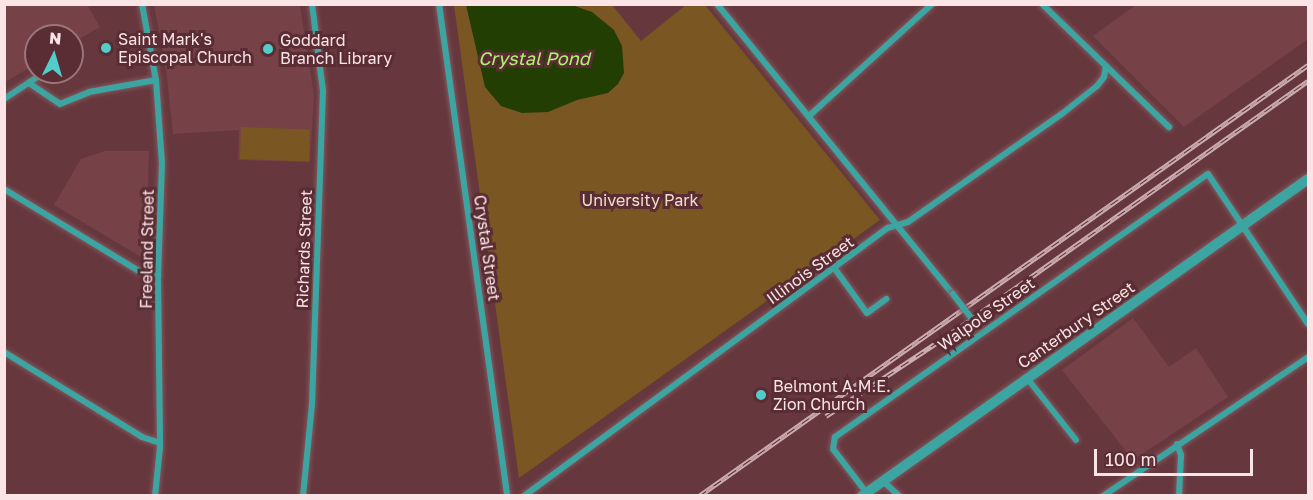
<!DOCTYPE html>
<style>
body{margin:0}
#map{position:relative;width:1313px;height:500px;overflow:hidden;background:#66383e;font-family:"Golos Text",sans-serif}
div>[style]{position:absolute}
.built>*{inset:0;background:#774148}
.green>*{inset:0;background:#7a5623;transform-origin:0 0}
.water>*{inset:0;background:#233e03}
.roads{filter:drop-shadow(0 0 2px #81575c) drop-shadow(0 0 2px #81575c)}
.minor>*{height:6px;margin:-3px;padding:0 3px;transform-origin:3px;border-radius:3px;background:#3da5a1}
.tertiary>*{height:10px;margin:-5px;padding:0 5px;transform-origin:5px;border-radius:5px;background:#3da5a1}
.rail>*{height:5px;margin-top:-2.5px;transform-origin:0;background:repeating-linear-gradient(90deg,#5a2d34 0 9px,#cbacaf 0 18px);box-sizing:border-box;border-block:2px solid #cbacaf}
.bridges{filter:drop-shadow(0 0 2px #81575c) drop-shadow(0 0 2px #81575c)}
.minor-bridge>*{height:6px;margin:-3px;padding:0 3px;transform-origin:3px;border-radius:3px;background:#3da5a1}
.dots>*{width:16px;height:16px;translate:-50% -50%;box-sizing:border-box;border:3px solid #5a2d34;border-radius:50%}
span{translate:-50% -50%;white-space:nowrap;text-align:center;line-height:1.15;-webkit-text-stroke:6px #5a2d34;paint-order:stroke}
.poi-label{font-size:16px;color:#fbe4e5}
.left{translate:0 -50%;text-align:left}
.park-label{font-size:16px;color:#f2dfc9}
.street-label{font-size:16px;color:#fbe4e5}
.water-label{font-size:18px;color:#aff571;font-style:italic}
.frame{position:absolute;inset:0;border:6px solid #fbe4e5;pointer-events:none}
.north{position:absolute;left:24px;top:24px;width:60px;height:60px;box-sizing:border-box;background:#5a2d34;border:2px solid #9a767b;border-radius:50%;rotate:5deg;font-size:16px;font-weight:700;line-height:24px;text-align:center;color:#fbe4e5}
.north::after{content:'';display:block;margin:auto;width:21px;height:27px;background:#53cdc9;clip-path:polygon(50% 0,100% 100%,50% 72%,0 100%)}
.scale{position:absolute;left:1094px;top:449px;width:159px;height:27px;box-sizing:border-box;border:3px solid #fbe4e5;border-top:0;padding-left:8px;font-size:18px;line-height:21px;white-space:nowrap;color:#fbe4e5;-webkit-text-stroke:4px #5a2d34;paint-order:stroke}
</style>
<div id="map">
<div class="built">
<div style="clip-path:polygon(7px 4px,90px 5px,88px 6px,100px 27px,72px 43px,72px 36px,36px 36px,36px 64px,5px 82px,4px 6px)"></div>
<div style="clip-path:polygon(154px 5px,300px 5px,314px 95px,310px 162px,238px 160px,239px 130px,173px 134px,166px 69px)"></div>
<div style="clip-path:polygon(1136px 5px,1308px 5px,1308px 39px,1184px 127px,1093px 36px)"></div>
<div style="clip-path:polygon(105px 151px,149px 151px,146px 260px,54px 205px,81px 159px)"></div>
<div style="clip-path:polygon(1133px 318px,1169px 367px,1196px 348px,1228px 397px,1133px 460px,1062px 370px)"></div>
</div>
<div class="green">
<div style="clip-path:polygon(454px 5px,612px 5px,641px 41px,686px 5px,705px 5px,880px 220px,519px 478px)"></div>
<div style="left:241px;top:127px;width:69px;height:32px;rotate:2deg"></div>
</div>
<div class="water">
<div style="clip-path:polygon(466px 5px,572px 5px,592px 12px,614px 30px,622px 46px,624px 73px,618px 84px,608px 93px,577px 100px,548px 112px,522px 113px,501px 106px,485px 87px)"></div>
</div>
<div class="roads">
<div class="minor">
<div style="left:142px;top:4px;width:77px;rotate:79.6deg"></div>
<div style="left:156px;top:80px;width:83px;rotate:85.9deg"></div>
<div style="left:162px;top:163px;width:113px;rotate:92deg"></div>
<div style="left:158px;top:276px;width:171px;rotate:89.3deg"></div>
<div style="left:160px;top:447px;width:49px;rotate:95.8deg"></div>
<div style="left:439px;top:4px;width:497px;rotate:82.1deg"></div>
<div style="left:717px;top:4px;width:374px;rotate:50.9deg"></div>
<div style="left:1042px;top:4px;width:177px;rotate:44.1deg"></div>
<div style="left:29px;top:83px;width:37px;rotate:34deg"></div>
<div style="left:60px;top:104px;width:31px;rotate:-22deg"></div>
<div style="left:89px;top:92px;width:68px;rotate:-10.2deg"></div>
<div style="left:4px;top:99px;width:49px;rotate:-33.4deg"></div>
<div style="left:809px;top:116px;width:166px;rotate:-42.3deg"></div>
<div style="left:4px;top:189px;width:158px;rotate:31.3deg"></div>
<div style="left:139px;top:271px;width:20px;rotate:15deg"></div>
<div style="left:835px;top:269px;width:54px;rotate:54deg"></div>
<div style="left:867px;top:313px;width:24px;rotate:-36deg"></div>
<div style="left:4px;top:352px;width:162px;rotate:31.6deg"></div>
<div style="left:142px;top:437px;width:19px;rotate:18deg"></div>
<div style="left:1027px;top:378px;width:79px;rotate:51.7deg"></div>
<div style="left:1177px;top:444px;width:12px;rotate:70deg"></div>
<div style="left:1181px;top:455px;width:41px;rotate:92.8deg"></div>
<div style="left:883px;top:481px;width:22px;rotate:43deg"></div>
<div style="left:866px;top:492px;width:54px;rotate:-127.5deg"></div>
<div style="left:833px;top:449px;width:12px;rotate:-81deg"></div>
<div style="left:835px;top:437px;width:456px;rotate:-35.2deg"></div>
<div style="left:1208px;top:174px;width:180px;rotate:56.3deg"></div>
<div style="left:303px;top:496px;width:91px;rotate:-84.4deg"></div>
<div style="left:312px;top:405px;width:314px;rotate:-88deg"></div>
<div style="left:323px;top:91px;width:88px;rotate:-97.2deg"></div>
<div style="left:524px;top:496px;width:452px;rotate:-36.4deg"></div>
<div style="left:888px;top:228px;width:21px;rotate:-17deg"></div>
<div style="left:908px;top:222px;width:189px;rotate:-35.1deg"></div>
<div style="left:1063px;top:113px;width:43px;rotate:-38.5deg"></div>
<div style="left:1097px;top:86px;width:11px;rotate:-52deg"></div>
<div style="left:1104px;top:77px;width:11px;rotate:-80deg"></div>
<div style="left:1103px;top:496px;width:248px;rotate:-34.1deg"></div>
</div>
<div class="tertiary">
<div style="left:862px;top:496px;width:547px;rotate:-35.4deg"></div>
</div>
</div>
<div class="rail">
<div style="left:826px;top:416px;width:156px;rotate:-33.5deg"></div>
<div style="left:956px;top:330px;width:431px;rotate:-35.3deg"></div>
<div style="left:699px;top:496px;width:746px;rotate:-35.29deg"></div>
</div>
<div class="bridges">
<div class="minor-bridge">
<div style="left:953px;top:294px;width:41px;rotate:52.9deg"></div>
</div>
</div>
<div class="dots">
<div style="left:106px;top:48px;background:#53cdc9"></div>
<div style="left:268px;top:49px;background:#53cdc9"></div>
<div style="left:761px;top:395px;background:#53cdc9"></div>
</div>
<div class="poi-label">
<span class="left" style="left:118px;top:48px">Saint Mark's<br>Episcopal Church</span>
<span class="left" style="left:280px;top:49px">Goddard<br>Branch Library</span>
<span class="left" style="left:773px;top:395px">Belmont A.M.E.<br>Zion Church</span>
</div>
<div class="park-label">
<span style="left:640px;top:200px">University Park</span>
</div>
<div class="street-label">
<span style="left:487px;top:248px;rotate:82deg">Crystal Street</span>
<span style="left:147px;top:249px;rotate:-89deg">Freeland Street</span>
<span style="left:304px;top:249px;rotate:-88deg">Richards Street</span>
<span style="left:810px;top:270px;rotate:-36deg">Illinois Street</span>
<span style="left:986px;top:314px;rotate:-35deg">Walpole Street</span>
<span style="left:1076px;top:325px;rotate:-35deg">Canterbury Street</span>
</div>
<div class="water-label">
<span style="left:534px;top:58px">Crystal Pond</span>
</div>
<div class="frame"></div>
<div class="north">N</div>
<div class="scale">100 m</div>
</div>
